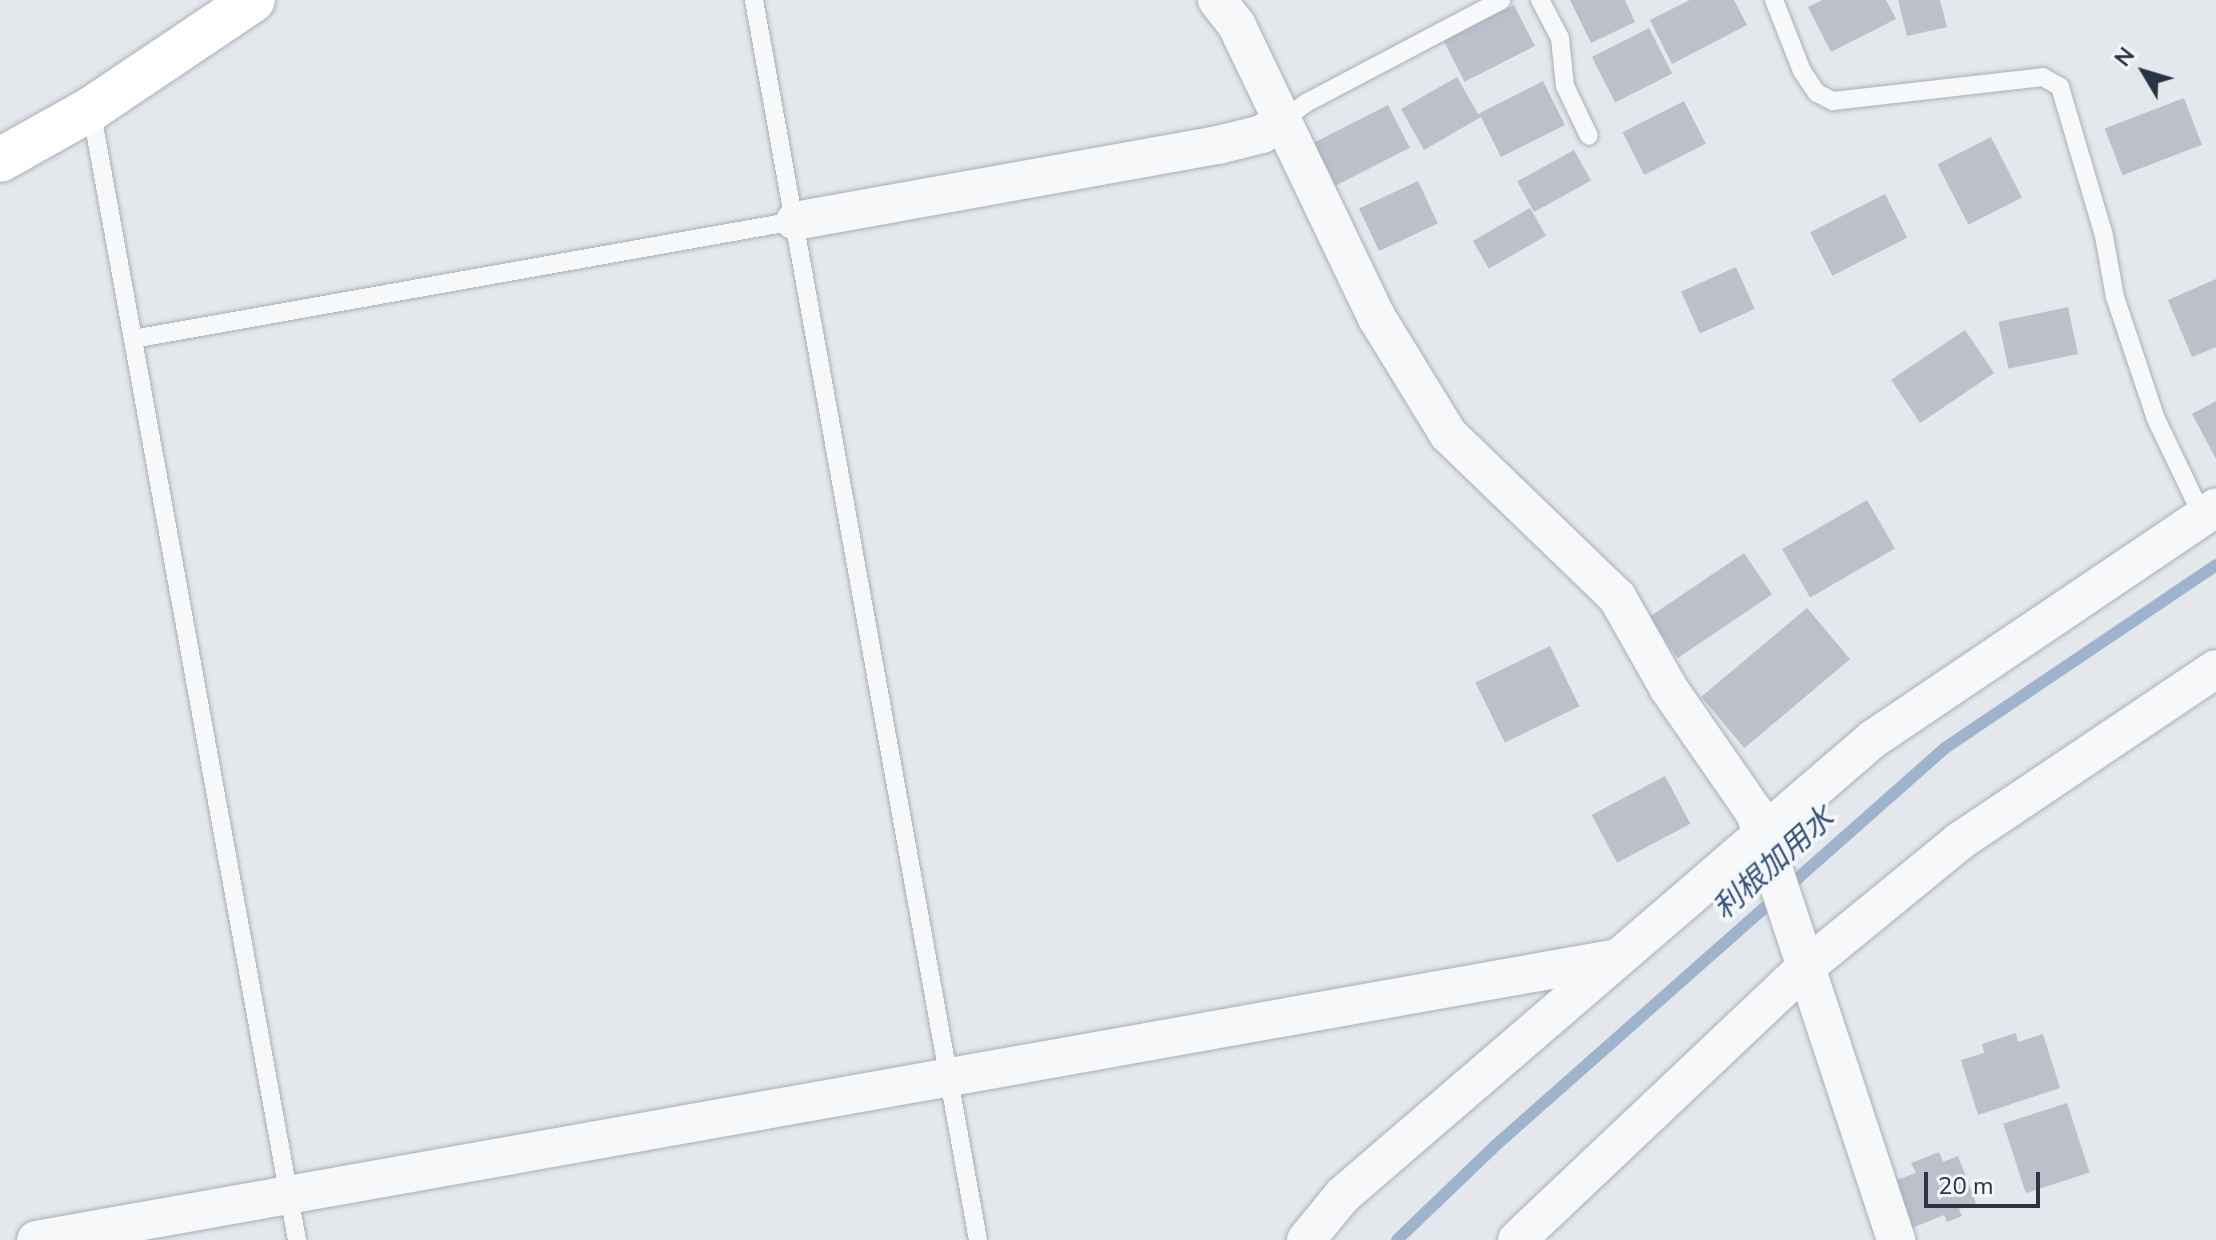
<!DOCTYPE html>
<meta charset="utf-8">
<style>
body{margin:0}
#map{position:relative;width:2216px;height:1240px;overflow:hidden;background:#e4e7ec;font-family:"Nunito Sans","Noto Sans JP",sans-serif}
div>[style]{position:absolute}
.stream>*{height:12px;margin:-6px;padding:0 6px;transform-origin:6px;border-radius:6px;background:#9fb4cc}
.building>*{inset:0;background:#bbc0ca;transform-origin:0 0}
.roads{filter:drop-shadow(0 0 2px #a9aeb7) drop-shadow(0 0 2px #a9aeb7)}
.lane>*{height:18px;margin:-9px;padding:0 9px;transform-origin:9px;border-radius:9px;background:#f7f8fa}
.street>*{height:38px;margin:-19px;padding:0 19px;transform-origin:19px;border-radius:19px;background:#f7f8fa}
.secondary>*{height:44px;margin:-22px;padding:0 22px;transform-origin:22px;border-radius:22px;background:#fff}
span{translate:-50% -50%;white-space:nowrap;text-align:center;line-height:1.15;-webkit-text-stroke:7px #f4f6f9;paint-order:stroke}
.water-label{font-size:30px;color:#34527a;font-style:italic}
.north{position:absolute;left:2104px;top:32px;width:80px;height:80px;-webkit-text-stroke:6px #f4f6f9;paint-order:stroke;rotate:308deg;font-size:22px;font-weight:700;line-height:32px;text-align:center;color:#2b3445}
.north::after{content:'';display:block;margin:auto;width:28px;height:36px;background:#2b3445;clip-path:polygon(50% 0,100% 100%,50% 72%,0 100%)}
.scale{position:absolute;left:1924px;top:1172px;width:116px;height:36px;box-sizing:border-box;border:4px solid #2b3445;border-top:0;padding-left:10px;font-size:24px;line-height:28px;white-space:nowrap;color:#2b3445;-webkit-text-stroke:6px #f4f6f9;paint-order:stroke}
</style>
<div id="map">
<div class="stream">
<div style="left:1397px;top:1240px;width:137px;rotate:-43.8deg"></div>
<div style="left:1496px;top:1145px;width:599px;rotate:-41.48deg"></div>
<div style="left:1945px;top:748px;width:327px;rotate:-34deg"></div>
</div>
<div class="building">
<div style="clip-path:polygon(1570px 0,1625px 0,1635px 22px,1591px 43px)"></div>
<div style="clip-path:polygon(1690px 0,1734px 0,1747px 25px,1672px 64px,1650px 20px)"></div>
<div style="clip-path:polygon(1822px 0,1886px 0,1896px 19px,1831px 52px,1808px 7px)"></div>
<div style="clip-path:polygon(1898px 0,1940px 0,1947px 27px,1907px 36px)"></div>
<div style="left:1514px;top:5px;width:46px;height:79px;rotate:63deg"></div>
<div style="left:1649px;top:28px;width:51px;height:64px;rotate:63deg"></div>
<div style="clip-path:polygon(1457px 77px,1478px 114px,1543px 81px,1565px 125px,1501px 157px,1481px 117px,1424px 150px,1401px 109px)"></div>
<div style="left:2184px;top:98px;width:50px;height:85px;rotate:69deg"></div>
<div style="left:1684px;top:101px;width:48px;height:69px;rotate:63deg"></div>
<div style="left:1388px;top:105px;width:48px;height:83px;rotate:63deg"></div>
<div style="left:1991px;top:137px;width:68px;height:60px;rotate:63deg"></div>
<div style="left:1574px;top:150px;width:35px;height:65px;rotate:61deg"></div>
<div style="left:1418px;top:181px;width:47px;height:65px;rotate:65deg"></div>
<div style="left:1885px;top:194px;width:49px;height:84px;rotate:63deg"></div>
<div style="left:1530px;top:208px;width:32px;height:66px;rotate:60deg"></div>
<div style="left:1736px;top:267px;width:46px;height:60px;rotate:66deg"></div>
<div style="clip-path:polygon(2216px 279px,2216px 347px,2192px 357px,2168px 300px)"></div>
<div style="left:2068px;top:307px;width:48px;height:71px;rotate:78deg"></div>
<div style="left:1965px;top:330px;width:52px;height:89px;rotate:56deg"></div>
<div style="clip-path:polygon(2216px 401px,2216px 459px,2192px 414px)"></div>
<div style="left:1867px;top:500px;width:56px;height:98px;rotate:60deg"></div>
<div style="left:1744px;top:553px;width:50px;height:114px;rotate:56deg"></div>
<div style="left:1807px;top:608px;width:67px;height:138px;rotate:50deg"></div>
<div style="left:1550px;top:646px;width:67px;height:83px;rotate:64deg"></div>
<div style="left:1665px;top:776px;width:54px;height:83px;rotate:62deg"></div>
<div style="clip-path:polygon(2016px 1033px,2018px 1042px,2043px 1034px,2060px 1088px,1978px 1115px,1961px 1060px,1984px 1053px,1982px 1044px)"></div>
<div style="left:2067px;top:1103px;width:73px;height:67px;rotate:72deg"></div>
<div style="clip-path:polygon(1939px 1152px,1943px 1162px,1958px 1156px,1976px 1203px,1959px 1209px,1962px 1216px,1947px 1222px,1944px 1215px,1910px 1229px,1891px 1182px,1916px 1173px,1911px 1163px)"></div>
</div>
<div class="roads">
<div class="lane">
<div style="left:754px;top:0;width:1260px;rotate:79.76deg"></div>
<div style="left:1540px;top:0;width:43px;rotate:62.2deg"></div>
<div style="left:1560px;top:38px;width:48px;rotate:84.1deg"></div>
<div style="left:1565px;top:86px;width:55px;rotate:64.4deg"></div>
<div style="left:1774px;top:0;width:76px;rotate:68.5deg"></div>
<div style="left:1802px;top:71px;width:27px;rotate:56deg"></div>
<div style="left:1817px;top:93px;width:18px;rotate:27deg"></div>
<div style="left:1833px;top:101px;width:211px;rotate:-6.5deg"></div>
<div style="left:2043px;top:77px;width:20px;rotate:30deg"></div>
<div style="left:2060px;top:87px;width:155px;rotate:73.5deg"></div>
<div style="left:2104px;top:236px;width:62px;rotate:79.8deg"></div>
<div style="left:2115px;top:297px;width:129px;rotate:71.4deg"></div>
<div style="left:2156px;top:419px;width:109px;rotate:64.4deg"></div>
<div style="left:91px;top:109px;width:1150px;rotate:79.68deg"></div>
<div style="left:1282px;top:121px;width:30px;rotate:-37deg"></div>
<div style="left:1306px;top:103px;width:221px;rotate:-27.8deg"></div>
<div style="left:133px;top:339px;width:672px;rotate:-10.11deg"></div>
</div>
<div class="street">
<div style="left:1217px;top:0;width:33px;rotate:52deg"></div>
<div style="left:1237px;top:26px;width:324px;rotate:64.4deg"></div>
<div style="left:1377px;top:318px;width:136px;rotate:58.5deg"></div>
<div style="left:1448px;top:434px;width:235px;rotate:44deg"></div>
<div style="left:1617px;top:597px;width:106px;rotate:60.5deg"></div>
<div style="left:1669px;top:689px;width:151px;rotate:55.3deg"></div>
<div style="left:1755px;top:813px;width:450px;rotate:71.7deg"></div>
<div style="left:795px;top:221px;width:430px;rotate:-10.2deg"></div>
<div style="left:1218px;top:145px;width:45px;rotate:-14deg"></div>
<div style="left:1262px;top:134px;width:24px;rotate:-33deg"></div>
<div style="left:36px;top:1240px;width:1607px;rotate:-10.11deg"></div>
<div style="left:1306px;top:1240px;width:58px;rotate:-50.6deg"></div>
<div style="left:1343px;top:1195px;width:699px;rotate:-40.71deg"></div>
<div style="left:1873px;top:739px;width:414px;rotate:-34deg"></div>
<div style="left:1517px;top:1240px;width:398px;rotate:-43.4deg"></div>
<div style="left:1806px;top:967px;width:199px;rotate:-39.3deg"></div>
<div style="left:1960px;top:841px;width:308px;rotate:-33.9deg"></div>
</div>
<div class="secondary">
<div style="left:0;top:160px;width:104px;rotate:-29.3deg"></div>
<div style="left:91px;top:109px;width:195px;rotate:-33.9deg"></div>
</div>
</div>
<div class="water-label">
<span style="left:1774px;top:864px;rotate:-42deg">利根加用水</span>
</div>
<div class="north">N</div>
<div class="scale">20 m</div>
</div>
